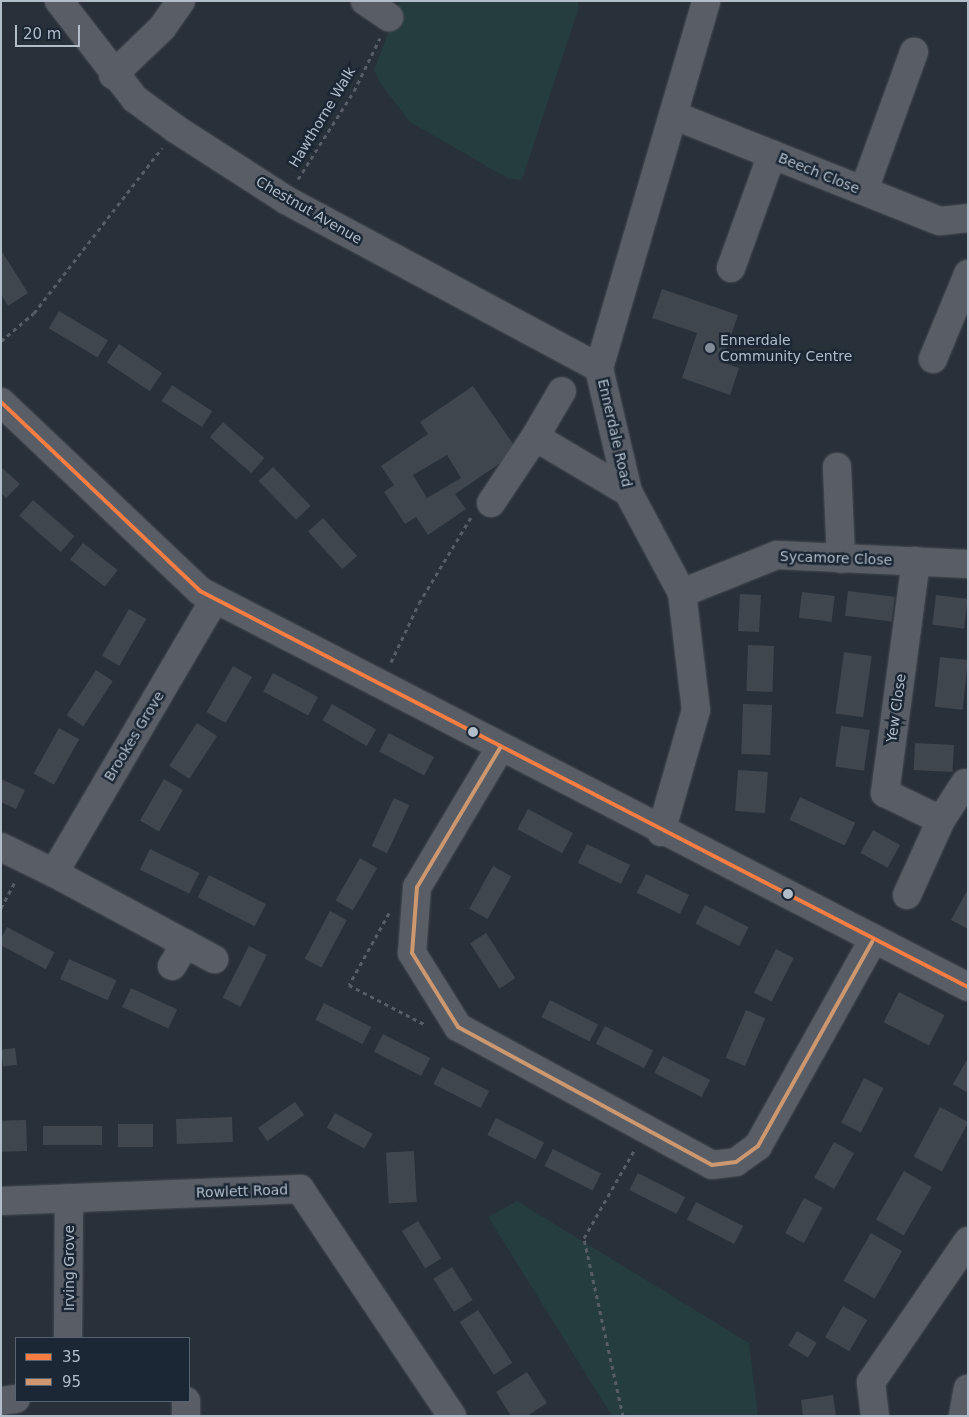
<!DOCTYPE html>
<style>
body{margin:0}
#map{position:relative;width:969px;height:1417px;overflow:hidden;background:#283039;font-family:"DejaVu Sans",sans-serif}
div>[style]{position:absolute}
.green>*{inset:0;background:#253d3f}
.building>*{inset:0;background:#40464e;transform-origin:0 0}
.path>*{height:3px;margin-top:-1.5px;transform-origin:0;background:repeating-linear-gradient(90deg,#565d64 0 4px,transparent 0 8px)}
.roads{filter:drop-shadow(0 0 1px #474c53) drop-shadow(0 0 1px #474c53)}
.minor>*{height:28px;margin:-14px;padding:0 14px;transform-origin:14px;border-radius:14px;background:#595e66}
.bus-1>*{height:4px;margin:-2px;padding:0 2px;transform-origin:2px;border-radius:2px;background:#f77d43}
.bus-2>*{height:4px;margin:-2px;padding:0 2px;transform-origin:2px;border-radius:2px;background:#cd976f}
.dots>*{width:14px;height:14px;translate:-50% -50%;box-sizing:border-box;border:2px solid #1b2734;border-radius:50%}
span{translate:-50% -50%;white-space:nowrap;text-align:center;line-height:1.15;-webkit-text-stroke:5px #1b2734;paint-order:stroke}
.street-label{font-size:14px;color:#b2bdca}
.poi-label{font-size:14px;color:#b2bdca}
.left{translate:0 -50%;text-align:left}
.frame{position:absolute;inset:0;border:2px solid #b2bdca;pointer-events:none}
.legend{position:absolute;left:15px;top:1337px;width:175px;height:65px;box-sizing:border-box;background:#1b2734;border:1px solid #576370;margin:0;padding:6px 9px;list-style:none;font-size:15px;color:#b2bdca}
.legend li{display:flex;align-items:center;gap:10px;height:25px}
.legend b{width:25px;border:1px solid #576370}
.scale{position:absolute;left:15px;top:25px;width:65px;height:22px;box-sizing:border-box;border:2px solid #b2bdca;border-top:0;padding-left:6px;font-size:15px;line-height:18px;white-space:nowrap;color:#b2bdca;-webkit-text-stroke:4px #1b2734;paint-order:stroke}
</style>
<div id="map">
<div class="green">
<div style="clip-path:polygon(400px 1px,577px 1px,579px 7px,522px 180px,507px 178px,410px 122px,380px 83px,374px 70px)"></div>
<div style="clip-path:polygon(517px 1201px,749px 1343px,758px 1416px,612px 1416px,488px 1217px)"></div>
</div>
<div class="building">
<div style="clip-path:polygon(1px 250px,28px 293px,8px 306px,1px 294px)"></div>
<div style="clip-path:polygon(662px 289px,738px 315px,722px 362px,739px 368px,730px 395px,682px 378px,697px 333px,652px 318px)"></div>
<div style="left:59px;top:311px;width:57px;height:20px;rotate:31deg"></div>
<div style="left:119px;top:344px;width:52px;height:22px;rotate:34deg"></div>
<div style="left:172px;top:385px;width:48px;height:19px;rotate:33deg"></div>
<div style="clip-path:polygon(evenodd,473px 386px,518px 451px,455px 494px,466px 509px,428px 535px,416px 517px,405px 524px,384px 492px,394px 485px,381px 466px,428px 434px,420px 422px,473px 386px,447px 455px,461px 478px,427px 498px,413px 475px,447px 455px)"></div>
<div style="left:223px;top:422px;width:55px;height:20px;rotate:41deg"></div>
<div style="clip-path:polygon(1px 467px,20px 484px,6px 498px,1px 493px)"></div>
<div style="left:273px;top:467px;width:54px;height:20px;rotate:46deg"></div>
<div style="left:33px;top:500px;width:55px;height:21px;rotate:41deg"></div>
<div style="left:323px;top:518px;width:51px;height:20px;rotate:48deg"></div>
<div style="left:83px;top:543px;width:44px;height:21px;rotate:38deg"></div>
<div style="left:848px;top:591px;width:47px;height:25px;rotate:7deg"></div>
<div style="left:802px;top:592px;width:33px;height:26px;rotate:7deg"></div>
<div style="left:740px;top:594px;width:21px;height:37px;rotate:3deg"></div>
<div style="left:936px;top:595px;width:32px;height:30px;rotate:7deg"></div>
<div style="left:129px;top:609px;width:20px;height:54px;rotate:30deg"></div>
<div style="left:748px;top:645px;width:26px;height:46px;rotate:2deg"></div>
<div style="left:844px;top:652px;width:28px;height:62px;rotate:8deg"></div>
<div style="left:940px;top:657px;width:28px;height:50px;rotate:6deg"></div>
<div style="left:233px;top:666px;width:22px;height:53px;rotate:30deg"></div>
<div style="left:96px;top:670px;width:20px;height:54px;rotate:33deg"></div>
<div style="left:273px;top:673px;width:51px;height:21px;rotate:28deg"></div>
<div style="left:332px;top:704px;width:51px;height:19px;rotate:30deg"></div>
<div style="left:743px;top:704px;width:29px;height:50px;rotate:2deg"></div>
<div style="left:197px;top:723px;width:24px;height:51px;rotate:33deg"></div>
<div style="left:841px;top:726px;width:29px;height:41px;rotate:8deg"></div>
<div style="left:59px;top:728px;width:23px;height:52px;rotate:29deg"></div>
<div style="left:389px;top:733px;width:51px;height:21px;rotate:28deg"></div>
<div style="left:915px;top:743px;width:39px;height:27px;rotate:3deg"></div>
<div style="left:738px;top:770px;width:30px;height:41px;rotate:4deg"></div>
<div style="clip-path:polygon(1px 779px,25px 790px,16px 809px,1px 802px)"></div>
<div style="left:164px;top:779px;width:22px;height:48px;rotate:30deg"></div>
<div style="left:800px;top:797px;width:61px;height:25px;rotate:25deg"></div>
<div style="left:394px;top:798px;width:17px;height:53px;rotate:25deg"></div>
<div style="left:528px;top:809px;width:51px;height:23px;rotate:28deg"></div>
<div style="left:873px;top:830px;width:31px;height:26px;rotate:29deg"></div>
<div style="left:587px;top:844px;width:48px;height:21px;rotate:26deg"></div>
<div style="left:150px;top:849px;width:55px;height:23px;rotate:26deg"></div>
<div style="left:360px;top:858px;width:20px;height:49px;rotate:30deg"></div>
<div style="left:493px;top:866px;width:21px;height:49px;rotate:29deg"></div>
<div style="left:646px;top:874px;width:48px;height:21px;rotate:26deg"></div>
<div style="left:209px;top:875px;width:64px;height:25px;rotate:27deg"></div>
<div style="clip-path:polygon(968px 889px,968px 929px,951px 920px)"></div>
<div style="left:705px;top:905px;width:49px;height:21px;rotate:27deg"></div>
<div style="left:330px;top:911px;width:19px;height:54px;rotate:28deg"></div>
<div style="left:7px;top:927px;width:54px;height:19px;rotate:28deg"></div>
<div style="left:486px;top:933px;width:54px;height:19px;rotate:57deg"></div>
<div style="left:249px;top:946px;width:20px;height:58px;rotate:27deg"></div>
<div style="left:776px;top:949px;width:20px;height:49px;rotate:27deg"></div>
<div style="left:69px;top:959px;width:52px;height:22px;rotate:24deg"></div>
<div style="left:131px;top:988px;width:51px;height:21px;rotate:25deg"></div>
<div style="left:899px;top:992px;width:51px;height:34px;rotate:27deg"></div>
<div style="left:550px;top:1000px;width:54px;height:19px;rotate:27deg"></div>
<div style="left:324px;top:1003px;width:53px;height:19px;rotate:27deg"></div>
<div style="left:746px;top:1010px;width:21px;height:52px;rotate:23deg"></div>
<div style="left:605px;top:1026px;width:54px;height:20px;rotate:27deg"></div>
<div style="left:383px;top:1034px;width:53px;height:20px;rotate:27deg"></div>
<div style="left:15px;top:1048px;width:17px;height:14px;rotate:83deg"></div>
<div style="left:663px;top:1056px;width:53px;height:19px;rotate:27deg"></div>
<div style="clip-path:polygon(968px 1058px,968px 1093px,953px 1084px)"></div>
<div style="left:442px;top:1067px;width:53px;height:19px;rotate:27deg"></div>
<div style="left:864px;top:1078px;width:22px;height:50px;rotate:27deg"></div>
<div style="left:295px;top:1102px;width:16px;height:45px;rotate:55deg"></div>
<div style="left:940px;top:1107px;width:32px;height:56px;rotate:28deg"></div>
<div style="left:335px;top:1113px;width:43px;height:17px;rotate:29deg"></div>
<div style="left:232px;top:1117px;width:25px;height:56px;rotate:88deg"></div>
<div style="left:496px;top:1118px;width:54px;height:19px;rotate:27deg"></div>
<div style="left:26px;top:1120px;width:31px;height:25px;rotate:88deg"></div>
<div style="left:118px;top:1124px;width:35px;height:23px"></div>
<div style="left:102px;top:1126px;width:19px;height:59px;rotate:90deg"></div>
<div style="left:834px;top:1142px;width:23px;height:41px;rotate:29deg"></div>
<div style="left:553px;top:1149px;width:54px;height:19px;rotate:27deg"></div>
<div style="left:414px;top:1151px;width:51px;height:28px;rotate:87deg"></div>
<div style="left:904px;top:1171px;width:32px;height:56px;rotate:30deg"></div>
<div style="left:638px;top:1173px;width:53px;height:19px;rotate:27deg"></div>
<div style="left:804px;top:1198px;width:21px;height:40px;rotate:28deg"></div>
<div style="left:696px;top:1202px;width:53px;height:20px;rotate:27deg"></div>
<div style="left:418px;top:1221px;width:44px;height:19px;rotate:58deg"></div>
<div style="left:871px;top:1233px;width:36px;height:55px;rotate:30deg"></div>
<div style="left:452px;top:1267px;width:39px;height:22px;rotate:58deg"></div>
<div style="left:843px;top:1306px;width:28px;height:36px;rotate:30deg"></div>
<div style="left:478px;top:1310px;width:63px;height:22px;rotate:57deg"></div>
<div style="left:797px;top:1331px;width:23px;height:17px;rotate:31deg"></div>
<div style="clip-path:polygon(527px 1372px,547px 1403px,527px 1416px,511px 1416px,496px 1392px)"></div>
<div style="clip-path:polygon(833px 1395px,836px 1416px,803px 1416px,801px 1400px)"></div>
</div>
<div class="path">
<div style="left:298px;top:179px;width:104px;rotate:-57.5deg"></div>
<div style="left:354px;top:91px;width:59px;rotate:-63.9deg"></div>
<div style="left:1px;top:341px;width:43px;rotate:-40.3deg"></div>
<div style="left:34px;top:313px;width:209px;rotate:-52.2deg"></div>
<div style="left:391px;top:662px;width:65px;rotate:-64.6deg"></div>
<div style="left:419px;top:603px;width:100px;rotate:-58.8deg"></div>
<div style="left:1px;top:908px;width:32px;rotate:-62deg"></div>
<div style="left:389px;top:913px;width:82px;rotate:119.1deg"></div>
<div style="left:349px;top:985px;width:87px;rotate:27.5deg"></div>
<div style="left:623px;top:1416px;width:182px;rotate:-102.4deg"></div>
<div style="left:584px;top:1238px;width:103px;rotate:-60.2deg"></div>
</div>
<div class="roads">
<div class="minor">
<div style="left:59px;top:1px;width:124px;rotate:52.2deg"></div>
<div style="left:135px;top:99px;width:51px;rotate:36.2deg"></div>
<div style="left:176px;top:129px;width:131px;rotate:32.8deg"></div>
<div style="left:286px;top:200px;width:355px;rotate:28.2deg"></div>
<div style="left:365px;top:1px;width:29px;rotate:34deg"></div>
<div style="left:113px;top:75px;width:68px;rotate:-43.8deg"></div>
<div style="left:162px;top:28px;width:33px;rotate:-55deg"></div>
<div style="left:673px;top:115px;width:287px;rotate:21.7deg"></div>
<div style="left:940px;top:221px;width:28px;rotate:-6deg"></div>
<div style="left:864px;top:190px;width:147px;rotate:-70.1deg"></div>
<div style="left:731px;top:268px;width:121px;rotate:-70.2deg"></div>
<div style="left:933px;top:359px;width:92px;rotate:-67.6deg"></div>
<div style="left:1px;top:402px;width:274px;rotate:43.5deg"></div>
<div style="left:200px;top:591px;width:864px;rotate:27.28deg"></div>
<div style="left:535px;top:437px;width:53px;rotate:-59.6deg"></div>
<div style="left:837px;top:467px;width:92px;rotate:87.5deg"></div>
<div style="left:491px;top:503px;width:79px;rotate:-56.3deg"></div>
<div style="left:535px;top:437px;width:108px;rotate:30.6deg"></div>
<div style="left:682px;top:593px;width:102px;rotate:-21.8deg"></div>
<div style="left:777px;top:555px;width:191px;rotate:2.7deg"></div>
<div style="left:500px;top:748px;width:162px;rotate:120.8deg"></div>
<div style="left:417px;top:887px;width:66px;rotate:94.3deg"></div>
<div style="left:412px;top:953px;width:87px;rotate:58.1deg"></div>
<div style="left:458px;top:1027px;width:289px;rotate:28.5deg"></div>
<div style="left:712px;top:1165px;width:24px;rotate:-7deg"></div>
<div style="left:736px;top:1162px;width:27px;rotate:-36deg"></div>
<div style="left:758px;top:1146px;width:234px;rotate:-60.8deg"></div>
<div style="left:941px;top:820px;width:44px;rotate:-57deg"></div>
<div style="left:661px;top:832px;width:127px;rotate:-74deg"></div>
<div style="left:696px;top:710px;width:118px;rotate:-96.8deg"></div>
<div style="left:682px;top:593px;width:115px;rotate:-118.1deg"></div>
<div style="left:628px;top:492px;width:127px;rotate:-103.2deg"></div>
<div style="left:599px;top:368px;width:382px;rotate:-73.7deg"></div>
<div style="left:1px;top:847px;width:59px;rotate:26.1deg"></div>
<div style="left:54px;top:873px;width:318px;rotate:-59.6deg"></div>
<div style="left:54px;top:873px;width:182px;rotate:28.3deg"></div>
<div style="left:907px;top:895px;width:82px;rotate:-65.6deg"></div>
<div style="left:941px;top:820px;width:62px;rotate:-154.3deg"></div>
<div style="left:885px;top:793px;width:234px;rotate:-82.4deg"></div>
<div style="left:172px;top:966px;width:26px;rotate:-58deg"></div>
<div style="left:1px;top:1201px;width:299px;rotate:-2.3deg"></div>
<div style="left:300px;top:1189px;width:273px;rotate:56.2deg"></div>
<div style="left:68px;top:1338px;width:140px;rotate:-89.6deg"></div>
<div style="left:1px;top:1401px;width:15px;rotate:-8deg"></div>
<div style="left:186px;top:1416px;width:15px;rotate:-90deg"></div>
<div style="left:875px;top:1416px;width:34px;rotate:-97deg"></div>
<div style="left:871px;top:1382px;width:171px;rotate:-55.5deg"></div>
<div style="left:963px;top:1416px;width:28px;rotate:-80deg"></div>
</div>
</div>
<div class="bus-1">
<div style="left:1px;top:402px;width:274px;rotate:43.5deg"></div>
<div style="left:200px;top:591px;width:864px;rotate:27.28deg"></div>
</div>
<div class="bus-2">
<div style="left:500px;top:748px;width:162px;rotate:120.8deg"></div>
<div style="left:417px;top:887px;width:66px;rotate:94.3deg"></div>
<div style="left:412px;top:953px;width:87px;rotate:58.1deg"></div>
<div style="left:458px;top:1027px;width:289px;rotate:28.5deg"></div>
<div style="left:712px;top:1165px;width:24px;rotate:-7deg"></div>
<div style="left:736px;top:1162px;width:27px;rotate:-36deg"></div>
<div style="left:758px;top:1146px;width:234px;rotate:-60.8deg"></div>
</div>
<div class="dots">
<div style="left:710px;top:348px;background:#828c97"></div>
<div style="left:473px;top:732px;background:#b2bdca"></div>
<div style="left:788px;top:894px;background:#b2bdca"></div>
</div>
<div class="street-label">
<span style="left:322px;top:117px;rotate:-59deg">Hawthorne Walk</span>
<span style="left:819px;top:173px;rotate:22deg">Beech Close</span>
<span style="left:309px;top:210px;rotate:30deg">Chestnut Avenue</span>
<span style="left:615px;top:433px;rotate:77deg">Ennerdale Road</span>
<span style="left:836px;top:558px;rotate:2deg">Sycamore Close</span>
<span style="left:896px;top:708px;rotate:-82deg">Yew Close</span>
<span style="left:134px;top:736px;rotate:-59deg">Brookes Grove</span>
<span style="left:242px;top:1191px;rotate:-2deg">Rowlett Road</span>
<span style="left:69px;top:1268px;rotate:-90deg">Irving Grove</span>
</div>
<div class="poi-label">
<span class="left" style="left:720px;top:348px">Ennerdale<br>Community Centre</span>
</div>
<div class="frame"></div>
<ul class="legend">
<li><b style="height:6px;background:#f77d43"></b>35</li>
<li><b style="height:6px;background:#cd976f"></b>95</li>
</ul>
<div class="scale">20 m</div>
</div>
